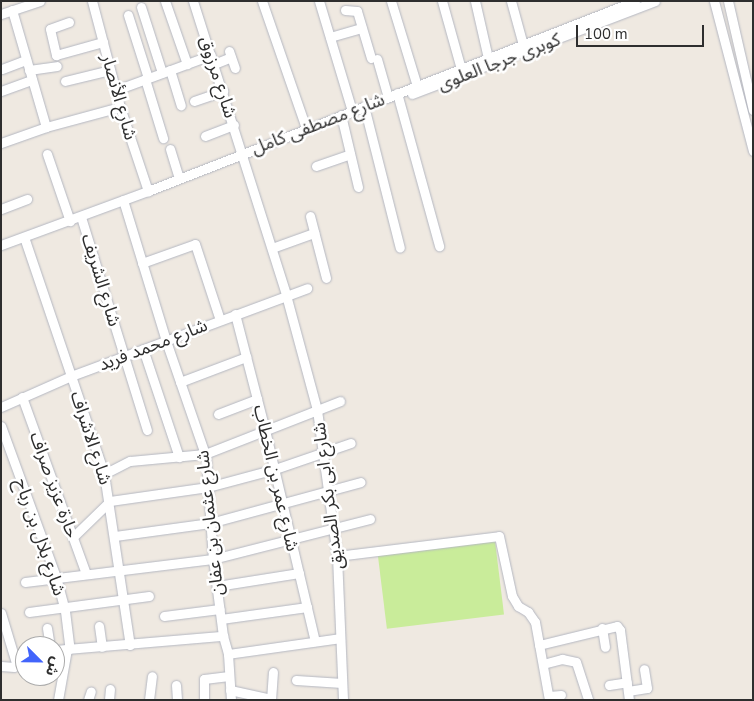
<!DOCTYPE html>
<meta charset="utf-8">
<style>
body{margin:0}
#map{position:relative;width:754px;height:701px;overflow:hidden;background:#efe9e1;font-family:"Nunito Sans","Noto Sans Arabic",sans-serif}
div>[style]{position:absolute}
.pitch>*{inset:0;background:#c9ec9a;transform-origin:0 0}
.roads{filter:drop-shadow(0 0 1px #b4b7c1) drop-shadow(0 0 1px #b4b7c1)}
.minor>*{height:9px;margin:-4.5px;padding:0 4.5px;transform-origin:4.5px;border-radius:4.5px;background:#fff}
span{translate:-50% -50%;white-space:nowrap;text-align:center;line-height:1.15;-webkit-text-stroke:5px #fff;paint-order:stroke}
.street-label{font-size:18px;color:#2e2e2e}
.frame{position:absolute;inset:0;border:2px solid #2e2e2e;pointer-events:none}
.north{position:absolute;left:15px;top:636px;width:50px;height:50px;box-sizing:border-box;background:#fff;border:1px solid #ababab;border-radius:50%;rotate:113deg;font-size:14px;font-weight:700;line-height:20px;text-align:center;color:#2e2e2e}
.north::after{content:'';display:block;margin:auto;width:18px;height:22px;background:#4264fb;clip-path:polygon(50% 0,100% 100%,50% 72%,0 100%)}
.scale{position:absolute;left:576px;top:25px;width:128px;height:22px;box-sizing:border-box;border:2px solid #2e2e2e;border-top:0;padding-left:6px;font-size:15px;line-height:18px;white-space:nowrap;color:#2e2e2e;-webkit-text-stroke:4px #fff;paint-order:stroke}
</style>
<div id="map">
<div class="pitch">
<div style="left:495px;top:541px;width:74px;height:118px;rotate:83deg"></div>
</div>
<div class="roads">
<div class="minor">
<div style="left:92px;top:1px;width:110px;rotate:75.2deg"></div>
<div style="left:120px;top:107px;width:89px;rotate:71.6deg"></div>
<div style="left:165px;top:1px;width:67px;rotate:70.8deg"></div>
<div style="left:193px;top:1px;width:308px;rotate:72.4deg"></div>
<div style="left:286px;top:295px;width:119px;rotate:74.9deg"></div>
<div style="left:317px;top:410px;width:147px;rotate:82.2deg"></div>
<div style="left:337px;top:556px;width:144px;rotate:87.6deg"></div>
<div style="left:262px;top:1px;width:134px;rotate:70.9deg"></div>
<div style="left:319px;top:1px;width:115px;rotate:73.3deg"></div>
<div style="left:391px;top:1px;width:89px;rotate:73deg"></div>
<div style="left:442px;top:1px;width:71px;rotate:74.4deg"></div>
<div style="left:475px;top:1px;width:58px;rotate:77.2deg"></div>
<div style="left:511px;top:1px;width:46px;rotate:74.7deg"></div>
<div style="left:714px;top:1px;width:155px;rotate:75.4deg"></div>
<div style="left:728px;top:1px;width:112px;rotate:77.1deg"></div>
<div style="left:141px;top:7px;width:69px;rotate:72.3deg"></div>
<div style="left:12px;top:10px;width:122px;rotate:73.8deg"></div>
<div style="left:345px;top:10px;width:12px;rotate:5deg"></div>
<div style="left:357px;top:11px;width:49px;rotate:73.4deg"></div>
<div style="left:1px;top:14px;width:41px;rotate:-18.4deg"></div>
<div style="left:128px;top:15px;width:66px;rotate:72.4deg"></div>
<div style="left:69px;top:22px;width:20px;rotate:160deg"></div>
<div style="left:50px;top:29px;width:27px;rotate:77deg"></div>
<div style="left:56px;top:55px;width:49px;rotate:-15.5deg"></div>
<div style="left:330px;top:37px;width:33px;rotate:-16deg"></div>
<div style="left:229px;top:51px;width:18px;rotate:71deg"></div>
<div style="left:377px;top:59px;width:40px;rotate:74deg"></div>
<div style="left:214px;top:64px;width:18px;rotate:-22deg"></div>
<div style="left:2px;top:69px;width:26px;rotate:-21deg"></div>
<div style="left:29px;top:70px;width:28px;rotate:-8deg"></div>
<div style="left:170px;top:70px;width:37px;rotate:73deg"></div>
<div style="left:145px;top:79px;width:62px;rotate:73deg"></div>
<div style="left:65px;top:81px;width:46px;rotate:-13.7deg"></div>
<div style="left:116px;top:90px;width:101px;rotate:-20.2deg"></div>
<div style="left:1px;top:91px;width:33px;rotate:-20deg"></div>
<div style="left:397px;top:93px;width:159px;rotate:74.6deg"></div>
<div style="left:412px;top:94px;width:260px;rotate:-20.9deg"></div>
<div style="left:194px;top:101px;width:31px;rotate:-19deg"></div>
<div style="left:364px;top:106px;width:146px;rotate:75.8deg"></div>
<div style="left:341px;top:115px;width:74px;rotate:76.7deg"></div>
<div style="left:205px;top:136px;width:31px;rotate:-21deg"></div>
<div style="left:1px;top:143px;width:48px;rotate:-19.6deg"></div>
<div style="left:46px;top:127px;width:77px;rotate:-15.1deg"></div>
<div style="left:170px;top:149px;width:30px;rotate:73deg"></div>
<div style="left:47px;top:154px;width:71px;rotate:71.1deg"></div>
<div style="left:316px;top:166px;width:36px;rotate:-19deg"></div>
<div style="left:123px;top:200px;width:147px;rotate:73deg"></div>
<div style="left:166px;top:341px;width:123px;rotate:71deg"></div>
<div style="left:206px;top:457px;width:102px;rotate:86.1deg"></div>
<div style="left:213px;top:559px;width:78px;rotate:82.6deg"></div>
<div style="left:223px;top:636px;width:19px;rotate:74deg"></div>
<div style="left:228px;top:654px;width:113px;rotate:-8.1deg"></div>
<div style="left:1px;top:209px;width:28px;rotate:-21deg"></div>
<div style="left:310px;top:216px;width:64px;rotate:75.5deg"></div>
<div style="left:81px;top:217px;width:223px;rotate:72.8deg"></div>
<div style="left:24px;top:237px;width:250px;rotate:71.3deg"></div>
<div style="left:104px;top:474px;width:173px;rotate:81.4deg"></div>
<div style="left:1px;top:245px;width:157px;rotate:-20.2deg"></div>
<div style="left:148px;top:191px;width:523px;rotate:-21.31deg"></div>
<div style="left:272px;top:248px;width:45px;rotate:-19.7deg"></div>
<div style="left:142px;top:263px;width:56px;rotate:-19.7deg"></div>
<div style="left:195px;top:244px;width:80px;rotate:71.8deg"></div>
<div style="left:235px;top:314px;width:120px;rotate:75.5deg"></div>
<div style="left:265px;top:430px;width:217px;rotate:76.7deg"></div>
<div style="left:143px;top:349px;width:114px;rotate:71.6deg"></div>
<div style="left:180px;top:382px;width:71px;rotate:-20.7deg"></div>
<div style="left:22px;top:397px;width:188px;rotate:70.1deg"></div>
<div style="left:1px;top:407px;width:77px;rotate:-23.9deg"></div>
<div style="left:71px;top:376px;width:252px;rotate:-20.4deg"></div>
<div style="left:218px;top:414px;width:42px;rotate:-21deg"></div>
<div style="left:1px;top:426px;width:161px;rotate:70deg"></div>
<div style="left:56px;top:577px;width:35px;rotate:75deg"></div>
<div style="left:65px;top:611px;width:38px;rotate:83deg"></div>
<div style="left:104px;top:474px;width:29px;rotate:-27deg"></div>
<div style="left:130px;top:461px;width:75px;rotate:-5.3deg"></div>
<div style="left:205px;top:454px;width:145px;rotate:-21.4deg"></div>
<div style="left:115px;top:536px;width:96px;rotate:-7.8deg"></div>
<div style="left:210px;top:523px;width:156px;rotate:-15.2deg"></div>
<div style="left:73px;top:537px;width:52px;rotate:-44.2deg"></div>
<div style="left:110px;top:501px;width:99px;rotate:-8.1deg"></div>
<div style="left:208px;top:487px;width:69px;rotate:-15deg"></div>
<div style="left:275px;top:469px;width:80px;rotate:-18.9deg"></div>
<div style="left:337px;top:556px;width:163px;rotate:-7deg"></div>
<div style="left:499px;top:536px;width:61px;rotate:77.8deg"></div>
<div style="left:512px;top:596px;width:12px;rotate:59deg"></div>
<div style="left:518px;top:606px;width:12px;rotate:31deg"></div>
<div style="left:528px;top:612px;width:12px;rotate:55deg"></div>
<div style="left:535px;top:622px;width:79px;rotate:79.8deg"></div>
<div style="left:25px;top:582px;width:189px;rotate:-7deg"></div>
<div style="left:213px;top:559px;width:162px;rotate:-14.3deg"></div>
<div style="left:217px;top:586px;width:83px;rotate:-9deg"></div>
<div style="left:29px;top:612px;width:121px;rotate:-7.6deg"></div>
<div style="left:1px;top:613px;width:52px;rotate:73.3deg"></div>
<div style="left:16px;top:663px;width:4px;rotate:117deg"></div>
<div style="left:14px;top:667px;width:13px;rotate:-176deg"></div>
<div style="left:164px;top:616px;width:56px;rotate:-7.1deg"></div>
<div style="left:221px;top:619px;width:87px;rotate:-7.9deg"></div>
<div style="left:99px;top:626px;width:21px;rotate:82deg"></div>
<div style="left:47px;top:628px;width:18px;rotate:81deg"></div>
<div style="left:602px;top:628px;width:19px;rotate:81deg"></div>
<div style="left:539px;top:645px;width:80px;rotate:-13.7deg"></div>
<div style="left:617px;top:626px;width:5px;rotate:53deg"></div>
<div style="left:620px;top:630px;width:71px;rotate:82.7deg"></div>
<div style="left:55px;top:650px;width:169px;rotate:-4.8deg"></div>
<div style="left:228px;top:654px;width:46px;rotate:86.3deg"></div>
<div style="left:543px;top:664px;width:20px;rotate:-15deg"></div>
<div style="left:562px;top:659px;width:14px;rotate:12deg"></div>
<div style="left:576px;top:662px;width:40px;rotate:72deg"></div>
<div style="left:296px;top:680px;width:46px;rotate:3.7deg"></div>
<div style="left:176px;top:685px;width:15px;rotate:86deg"></div>
<div style="left:609px;top:685px;width:18px;rotate:-9deg"></div>
<div style="left:230px;top:690px;width:42px;rotate:12.4deg"></div>
<div style="left:628px;top:691px;width:19px;rotate:-9deg"></div>
<div style="left:647px;top:688px;width:19px;rotate:-99deg"></div>
<div style="left:549px;top:696px;width:12px;rotate:-5deg"></div>
<div style="left:58px;top:700px;width:52px;rotate:-80deg"></div>
<div style="left:88px;top:700px;width:9px;rotate:-72deg"></div>
<div style="left:109px;top:700px;width:11px;rotate:-85deg"></div>
<div style="left:149px;top:700px;width:24px;rotate:-83deg"></div>
<div style="left:204px;top:700px;width:21px;rotate:-90deg"></div>
<div style="left:204px;top:679px;width:25px;rotate:-7deg"></div>
<div style="left:271px;top:700px;width:28px;rotate:-86deg"></div>
</div>
</div>
<div class="street-label">
<span style="left:499px;top:62px;rotate:-21deg">كوبرى جرجا العلوى</span>
<span style="left:218px;top:77px;rotate:72deg">شارع مرزوق</span>
<span style="left:119px;top:97px;rotate:74deg">شارع الأنصار</span>
<span style="left:318px;top:124px;rotate:-21deg">شارع مصطفى كامل</span>
<span style="left:101px;top:280px;rotate:73deg">شارع الشريف</span>
<span style="left:153px;top:345px;rotate:-21deg">شارع محمد فريد</span>
<span style="left:91px;top:438px;rotate:72deg">شارع الاشراف</span>
<span style="left:276px;top:478px;rotate:77deg">شارع عمر بن الخطاب</span>
<span style="left:54px;top:485px;rotate:70deg">حارة عزيز صراف</span>
<span style="left:328px;top:496px;rotate:-97deg">شارع ابى بكر الصديق</span>
<span style="left:210px;top:523px;rotate:-96deg">شارع عثمان بن عفان</span>
<span style="left:40px;top:537px;rotate:71deg">شارع بلال بن رباح</span>
</div>
<div class="frame"></div>
<div class="north">ش</div>
<div class="scale">100 m</div>
</div>
